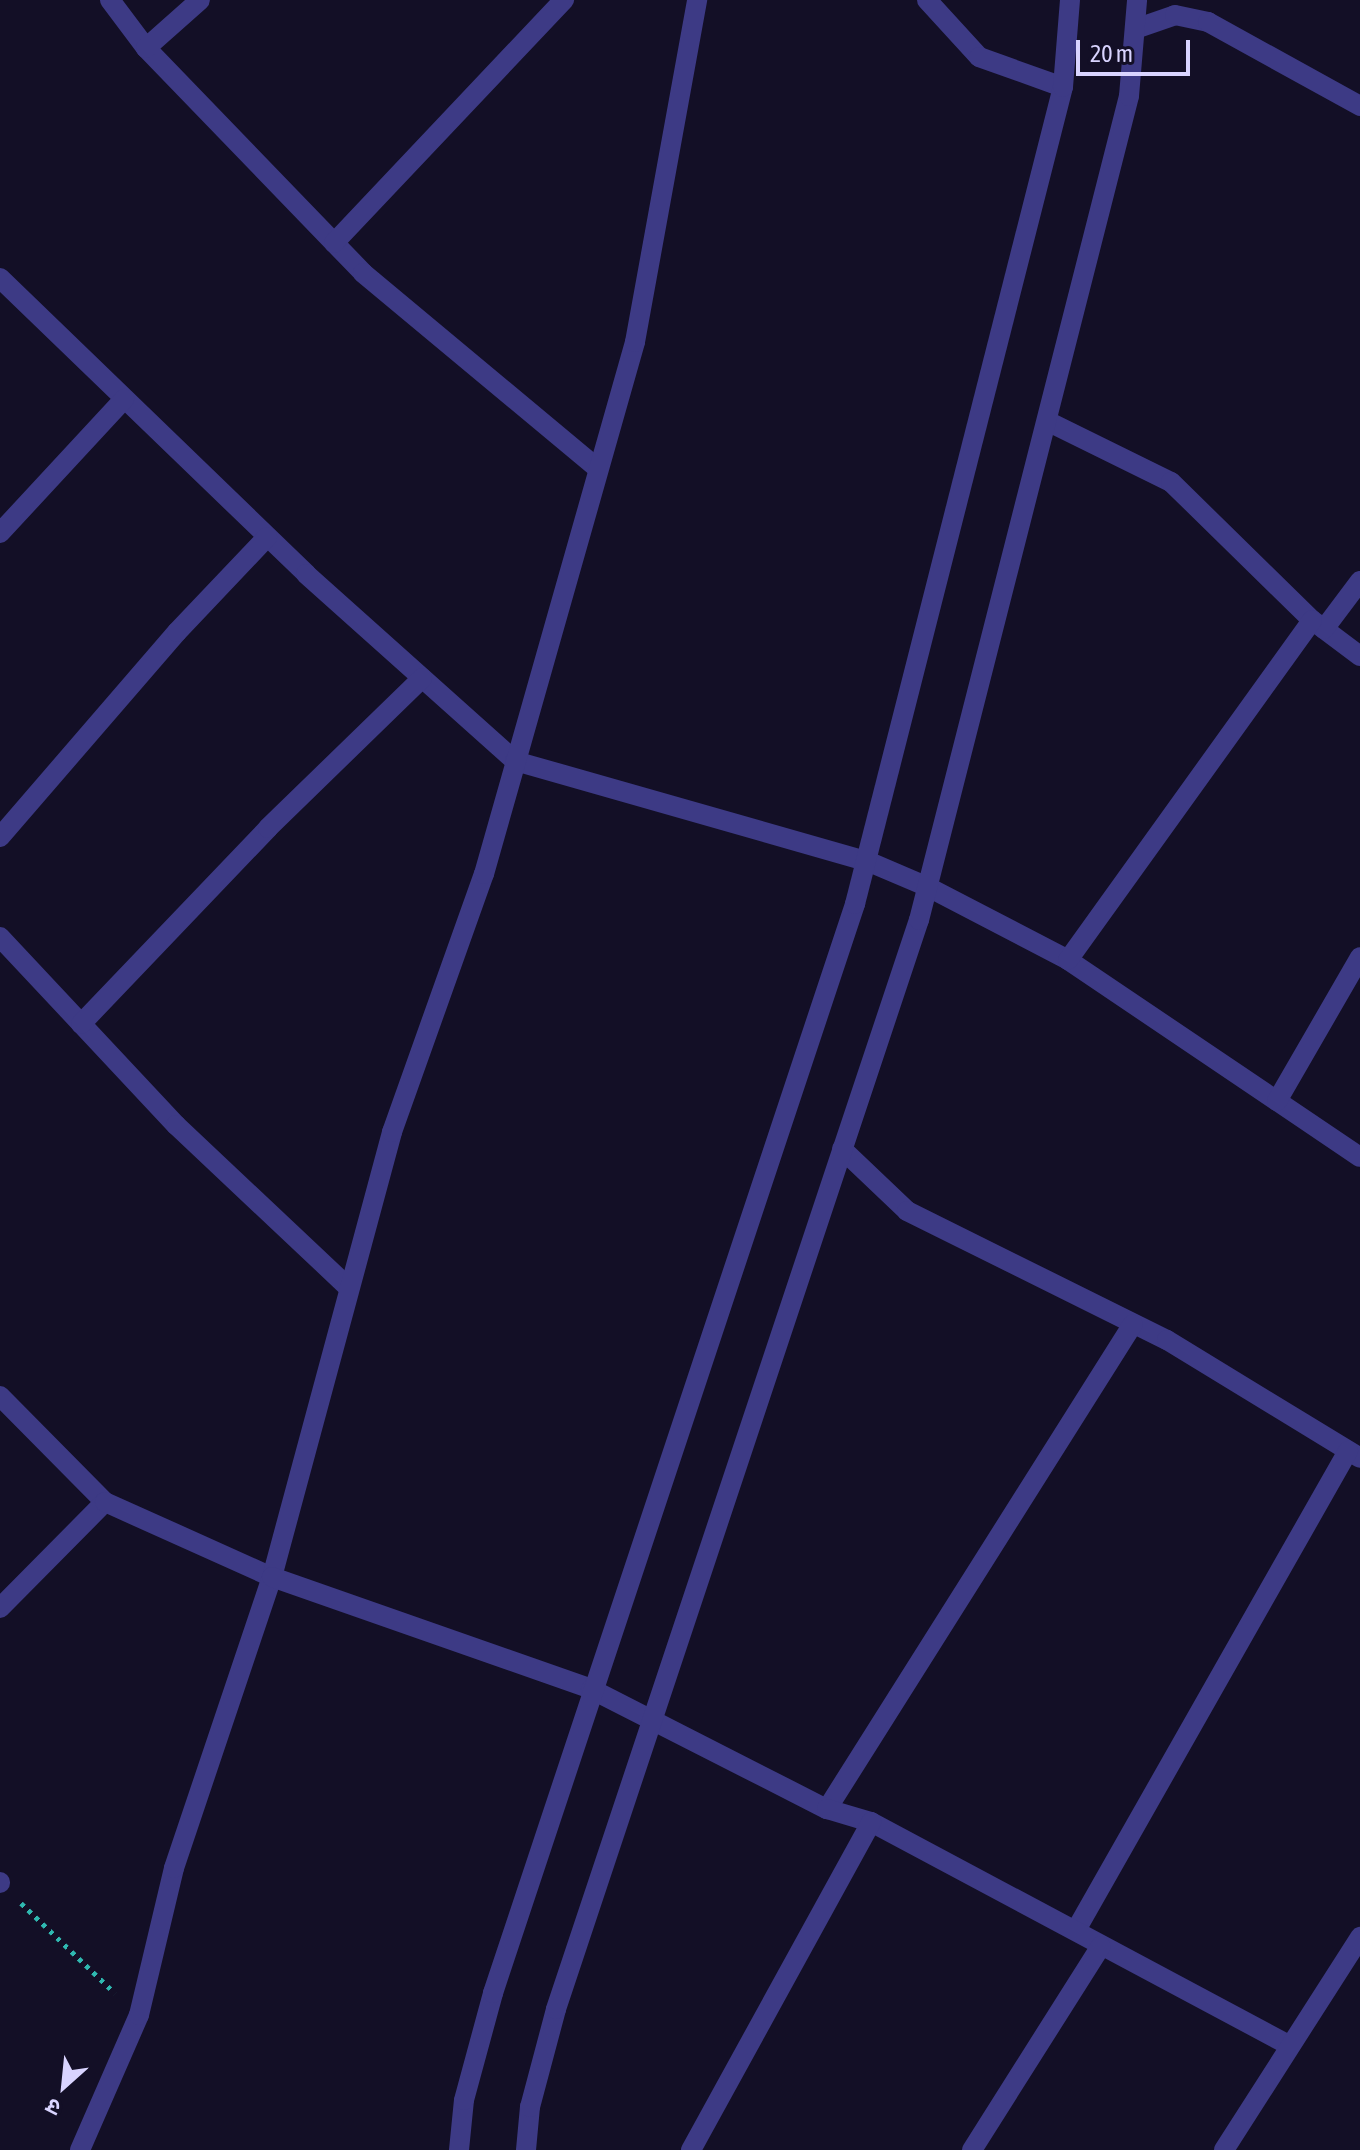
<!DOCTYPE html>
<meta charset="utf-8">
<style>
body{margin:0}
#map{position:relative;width:1360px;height:2150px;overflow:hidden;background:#130f26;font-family:"Asap Condensed","Noto Sans Devanagari",sans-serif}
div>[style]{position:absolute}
.path>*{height:5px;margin-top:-2.5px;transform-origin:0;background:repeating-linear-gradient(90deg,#2fb8b0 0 4px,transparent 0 10px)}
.minor>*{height:20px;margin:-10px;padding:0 10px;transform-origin:10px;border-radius:10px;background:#3d3a85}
.tertiary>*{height:20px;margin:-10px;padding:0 10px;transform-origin:10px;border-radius:10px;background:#3d3a85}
span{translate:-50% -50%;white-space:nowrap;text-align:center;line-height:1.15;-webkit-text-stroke:8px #130f26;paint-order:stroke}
.north{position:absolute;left:24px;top:2046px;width:80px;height:80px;-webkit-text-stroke:6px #130f26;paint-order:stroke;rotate:207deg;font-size:22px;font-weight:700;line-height:32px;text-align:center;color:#d9d4ff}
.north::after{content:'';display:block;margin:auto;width:28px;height:36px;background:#d9d4ff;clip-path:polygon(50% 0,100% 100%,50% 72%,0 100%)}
.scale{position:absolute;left:1076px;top:40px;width:114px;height:36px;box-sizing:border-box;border:4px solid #d9d4ff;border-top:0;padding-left:10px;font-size:24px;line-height:28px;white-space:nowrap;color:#d9d4ff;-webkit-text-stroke:6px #130f26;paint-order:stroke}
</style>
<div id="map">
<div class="path">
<div style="left:21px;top:1903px;width:130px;rotate:43.8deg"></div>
</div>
<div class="minor">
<div style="left:110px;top:0;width:60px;rotate:53.1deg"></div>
<div style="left:146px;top:48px;width:313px;rotate:46deg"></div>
<div style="left:363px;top:273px;width:306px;rotate:39.8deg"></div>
<div style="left:927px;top:0;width:77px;rotate:47.6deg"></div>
<div style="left:979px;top:57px;width:89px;rotate:19.7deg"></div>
<div style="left:1138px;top:28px;width:39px;rotate:-19deg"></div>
<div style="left:1175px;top:15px;width:34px;rotate:12deg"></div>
<div style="left:1208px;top:22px;width:174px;rotate:28.9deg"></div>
<div style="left:146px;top:48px;width:72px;rotate:-41.6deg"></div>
<div style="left:334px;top:243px;width:335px;rotate:-46.6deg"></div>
<div style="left:0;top:278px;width:426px;rotate:44deg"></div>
<div style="left:306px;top:574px;width:280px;rotate:41.8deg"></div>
<div style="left:515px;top:761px;width:366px;rotate:15.9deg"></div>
<div style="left:867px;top:861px;width:66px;rotate:23.1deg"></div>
<div style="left:928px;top:887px;width:158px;rotate:27.5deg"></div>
<div style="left:1068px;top:960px;width:352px;rotate:34deg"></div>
<div style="left:1047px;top:421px;width:138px;rotate:26.2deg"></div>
<div style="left:1171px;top:482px;width:197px;rotate:44.4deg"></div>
<div style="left:1312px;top:620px;width:60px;rotate:36.9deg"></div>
<div style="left:0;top:533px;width:183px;rotate:-47.2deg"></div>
<div style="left:1324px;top:629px;width:60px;rotate:-53.1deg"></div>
<div style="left:0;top:837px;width:271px;rotate:-49.2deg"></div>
<div style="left:177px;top:632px;width:131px;rotate:-46.5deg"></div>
<div style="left:0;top:937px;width:258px;rotate:46.9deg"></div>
<div style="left:176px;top:1125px;width:236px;rotate:43.3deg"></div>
<div style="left:1068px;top:960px;width:418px;rotate:-54.3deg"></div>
<div style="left:81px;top:1024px;width:271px;rotate:-46.3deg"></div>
<div style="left:268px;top:828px;width:215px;rotate:-44.2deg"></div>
<div style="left:1277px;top:1101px;width:166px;rotate:-60deg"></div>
<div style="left:842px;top:1149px;width:90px;rotate:43.6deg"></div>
<div style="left:907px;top:1211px;width:290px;rotate:26.4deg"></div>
<div style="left:1167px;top:1340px;width:226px;rotate:31.4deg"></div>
<div style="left:0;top:1396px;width:149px;rotate:45.3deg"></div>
<div style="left:0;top:1608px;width:149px;rotate:-45.3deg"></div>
<div style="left:105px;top:1502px;width:183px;rotate:24.2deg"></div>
<div style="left:272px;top:1577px;width:461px;rotate:-74.9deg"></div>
<div style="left:392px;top:1132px;width:274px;rotate:-70.4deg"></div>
<div style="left:484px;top:874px;width:553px;rotate:-74.15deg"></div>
<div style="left:635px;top:342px;width:348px;rotate:-79.7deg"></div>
<div style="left:827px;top:1809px;width:573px;rotate:-57.75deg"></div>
<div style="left:0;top:1882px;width:1px;rotate:90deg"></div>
<div style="left:1076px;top:1930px;width:551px;rotate:-60.41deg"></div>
<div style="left:80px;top:2150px;width:147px;rotate:-66.4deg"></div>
<div style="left:139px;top:2015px;width:151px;rotate:-76.6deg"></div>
<div style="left:174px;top:1868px;width:307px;rotate:-71.4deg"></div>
<div style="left:272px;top:1577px;width:338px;rotate:19.3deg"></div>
<div style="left:591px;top:1689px;width:265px;rotate:27deg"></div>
<div style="left:827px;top:1809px;width:46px;rotate:16.5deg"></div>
<div style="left:871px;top:1822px;width:474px;rotate:28.1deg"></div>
<div style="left:691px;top:2150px;width:374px;rotate:-61.2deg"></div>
<div style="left:972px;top:2150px;width:241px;rotate:-57.7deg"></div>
<div style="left:1224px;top:2150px;width:253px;rotate:-57.4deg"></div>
</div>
<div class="tertiary">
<div style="left:459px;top:2150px;width:50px;rotate:-84.3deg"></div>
<div style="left:464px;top:2100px;width:111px;rotate:-74.8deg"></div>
<div style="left:493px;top:1993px;width:1148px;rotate:-71.61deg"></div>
<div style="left:855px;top:904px;width:843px;rotate:-75.72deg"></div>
<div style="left:1063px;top:87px;width:87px;rotate:-85.4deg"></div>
<div style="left:526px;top:2150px;width:43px;rotate:-84.7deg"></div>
<div style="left:530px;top:2107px;width:101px;rotate:-75.1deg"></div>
<div style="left:556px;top:2009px;width:1148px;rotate:-71.57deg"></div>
<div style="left:919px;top:920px;width:850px;rotate:-75.7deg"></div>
<div style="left:1129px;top:96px;width:96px;rotate:-85.2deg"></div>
</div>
<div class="north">उ</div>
<div class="scale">20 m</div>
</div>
